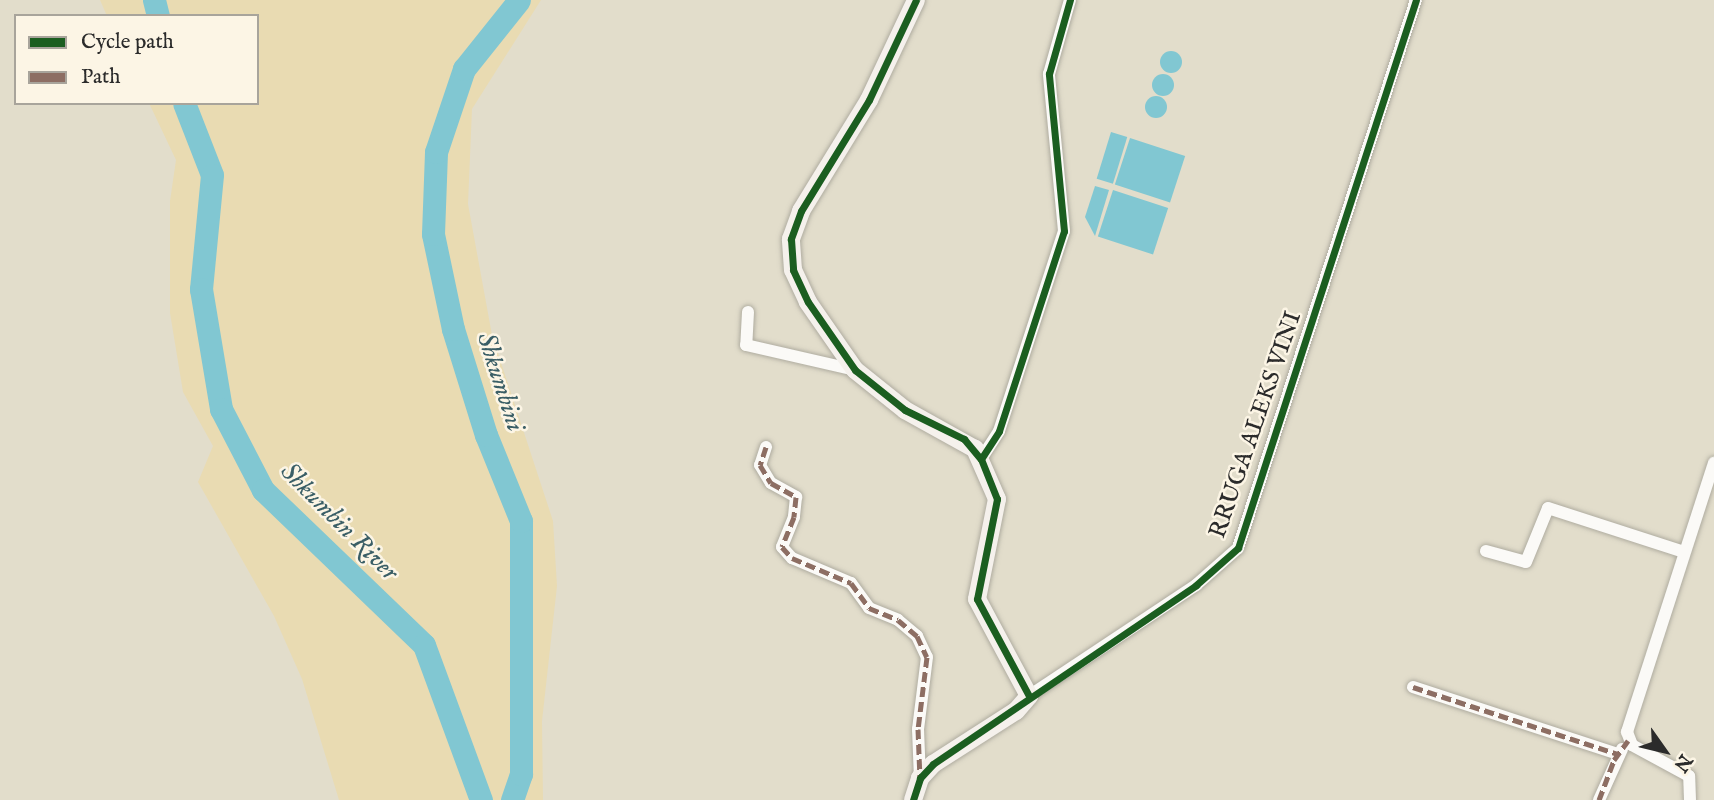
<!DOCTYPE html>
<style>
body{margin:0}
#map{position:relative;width:1714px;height:800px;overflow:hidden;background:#e2ddcb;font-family:"IM FELL English",serif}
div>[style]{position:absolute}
.sand>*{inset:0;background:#e9dbb2}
.water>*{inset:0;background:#81c7d2;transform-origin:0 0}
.round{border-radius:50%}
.river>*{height:23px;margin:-11.5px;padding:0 11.5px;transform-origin:11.5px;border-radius:11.5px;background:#81c7d2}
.roads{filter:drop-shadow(0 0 2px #afaca0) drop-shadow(0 0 2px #afaca0)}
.street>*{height:12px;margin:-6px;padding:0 6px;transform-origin:6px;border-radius:6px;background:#fbfaf7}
.secondary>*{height:18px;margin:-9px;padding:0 9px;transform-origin:9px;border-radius:9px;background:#f5f1ec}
.quiet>*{height:5px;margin-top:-2.5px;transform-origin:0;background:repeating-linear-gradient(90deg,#8d6e63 0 10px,transparent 0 15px)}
.cycleway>*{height:7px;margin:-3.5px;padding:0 3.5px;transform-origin:3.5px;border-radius:3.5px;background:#1b5e20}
span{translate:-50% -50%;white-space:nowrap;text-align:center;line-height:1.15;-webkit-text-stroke:5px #fcf5e5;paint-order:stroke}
.street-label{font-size:24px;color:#2b2b2b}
.water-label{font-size:26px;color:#3a5e66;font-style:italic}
.legend{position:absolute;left:14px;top:14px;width:245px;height:91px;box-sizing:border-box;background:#fcf5e5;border:2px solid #a8a49b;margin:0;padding:9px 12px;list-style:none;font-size:21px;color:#2b2b2b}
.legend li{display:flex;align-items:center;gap:14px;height:35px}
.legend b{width:35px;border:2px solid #a8a49b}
.north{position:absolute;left:1630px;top:716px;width:70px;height:70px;-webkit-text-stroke:5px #fcf5e5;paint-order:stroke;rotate:124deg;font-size:19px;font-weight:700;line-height:28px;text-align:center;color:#2b2b2b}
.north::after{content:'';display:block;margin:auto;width:24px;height:32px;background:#2b2b2b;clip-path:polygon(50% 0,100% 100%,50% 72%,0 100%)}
</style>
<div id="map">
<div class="sand">
<div style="clip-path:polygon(100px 0,541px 0,472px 109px,468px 204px,492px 335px,553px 521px,557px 586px,542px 721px,543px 800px,339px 800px,302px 679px,274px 616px,198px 482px,213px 446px,183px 392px,170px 313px,170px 201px,176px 160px,149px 103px,257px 103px,257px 16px,107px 16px)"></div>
</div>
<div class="water">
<div class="round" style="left:1160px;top:51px;width:22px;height:22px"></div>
<div class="round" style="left:1152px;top:74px;width:22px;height:22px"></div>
<div class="round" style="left:1145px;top:96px;width:22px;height:22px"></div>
<div style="left:1111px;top:132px;width:17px;height:49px;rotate:17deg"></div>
<div style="left:1130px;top:138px;width:58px;height:49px;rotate:18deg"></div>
<div style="clip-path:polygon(1095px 186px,1109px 190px,1095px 236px,1085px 217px)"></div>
<div style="left:1113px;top:190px;width:58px;height:49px;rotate:18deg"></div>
</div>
<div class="river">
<div style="left:154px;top:0;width:16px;rotate:76deg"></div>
<div style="left:184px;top:103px;width:77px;rotate:68.7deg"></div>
<div style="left:212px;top:175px;width:115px;rotate:95.5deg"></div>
<div style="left:201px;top:289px;width:122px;rotate:80.5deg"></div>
<div style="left:221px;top:409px;width:91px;rotate:62.6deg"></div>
<div style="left:263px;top:490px;width:223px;rotate:43.9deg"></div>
<div style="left:424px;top:645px;width:165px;rotate:69.8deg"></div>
<div style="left:512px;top:800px;width:28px;rotate:-71deg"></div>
<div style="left:521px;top:774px;width:253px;rotate:-90deg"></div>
<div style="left:521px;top:521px;width:93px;rotate:-112.1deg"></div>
<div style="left:486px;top:435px;width:111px;rotate:-107.3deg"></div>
<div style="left:453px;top:329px;width:97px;rotate:-101.9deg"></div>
<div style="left:433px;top:234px;width:82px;rotate:-87.9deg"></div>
<div style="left:436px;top:152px;width:88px;rotate:-71.4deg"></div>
<div style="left:464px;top:69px;width:88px;rotate:-51.4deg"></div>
</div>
<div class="roads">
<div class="street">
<div style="left:748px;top:312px;width:33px;rotate:93deg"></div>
<div style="left:746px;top:345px;width:112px;rotate:12.9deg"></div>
<div style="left:766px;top:447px;width:19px;rotate:108deg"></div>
<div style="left:760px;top:465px;width:21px;rotate:59deg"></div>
<div style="left:771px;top:483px;width:29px;rotate:29deg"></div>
<div style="left:796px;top:497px;width:20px;rotate:96deg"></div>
<div style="left:794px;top:517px;width:32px;rotate:112deg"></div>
<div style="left:782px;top:547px;width:15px;rotate:48deg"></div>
<div style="left:792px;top:558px;width:64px;rotate:23deg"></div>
<div style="left:851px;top:583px;width:31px;rotate:54deg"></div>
<div style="left:869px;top:608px;width:31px;rotate:22deg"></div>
<div style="left:898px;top:620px;width:25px;rotate:40deg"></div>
<div style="left:917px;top:636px;width:23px;rotate:65deg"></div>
<div style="left:927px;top:657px;width:73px;rotate:97.1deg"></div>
<div style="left:918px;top:729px;width:49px;rotate:87.7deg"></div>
<div style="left:981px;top:459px;width:33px;rotate:-57deg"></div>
<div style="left:999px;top:431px;width:210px;rotate:-72deg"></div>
<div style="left:1064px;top:231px;width:158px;rotate:-95.5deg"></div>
<div style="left:1049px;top:74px;width:77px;rotate:-74.2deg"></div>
<div style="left:1486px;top:551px;width:41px;rotate:15.4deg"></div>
<div style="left:1526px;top:562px;width:58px;rotate:-67.8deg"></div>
<div style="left:1548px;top:508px;width:143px;rotate:17.9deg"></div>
<div style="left:1413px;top:687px;width:216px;rotate:18.1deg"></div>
<div style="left:1029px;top:696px;width:201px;rotate:-33.6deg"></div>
<div style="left:1196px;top:585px;width:56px;rotate:-41.4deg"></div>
<div style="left:1238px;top:548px;width:576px;rotate:-72.01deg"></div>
<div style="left:1599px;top:800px;width:56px;rotate:-65.7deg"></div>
<div style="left:1690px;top:800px;width:24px;rotate:-92deg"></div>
<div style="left:1689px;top:776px;width:65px;rotate:-151.5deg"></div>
<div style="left:1632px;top:745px;width:14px;rotate:-111deg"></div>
<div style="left:1627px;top:732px;width:283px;rotate:-72.1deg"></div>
</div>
<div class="secondary">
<div style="left:913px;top:800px;width:23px;rotate:-72deg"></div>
<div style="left:920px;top:778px;width:19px;rotate:-47deg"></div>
<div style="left:933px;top:764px;width:98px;rotate:-32.6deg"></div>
<div style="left:1016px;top:711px;width:20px;rotate:-49deg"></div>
<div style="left:1029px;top:696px;width:110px;rotate:-118.2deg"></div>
<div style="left:977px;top:599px;width:102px;rotate:-78.7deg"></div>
<div style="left:997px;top:499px;width:55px;rotate:-113.7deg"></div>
<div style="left:975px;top:449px;width:80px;rotate:-150.9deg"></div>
<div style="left:905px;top:410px;width:64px;rotate:-141.3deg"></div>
<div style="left:855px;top:370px;width:83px;rotate:-124.7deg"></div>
<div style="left:808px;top:302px;width:35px;rotate:-115deg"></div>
<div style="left:793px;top:270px;width:31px;rotate:-94deg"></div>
<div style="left:791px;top:239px;width:30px;rotate:-70deg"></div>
<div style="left:801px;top:211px;width:130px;rotate:-58.5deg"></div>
<div style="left:869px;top:100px;width:110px;rotate:-64.8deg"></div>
</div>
</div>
<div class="quiet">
<div style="left:766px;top:447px;width:19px;rotate:108deg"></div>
<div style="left:760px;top:465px;width:21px;rotate:59deg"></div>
<div style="left:771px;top:483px;width:29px;rotate:29deg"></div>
<div style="left:796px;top:497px;width:20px;rotate:96deg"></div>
<div style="left:794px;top:517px;width:32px;rotate:112deg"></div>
<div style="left:782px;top:547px;width:15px;rotate:48deg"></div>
<div style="left:792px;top:558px;width:64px;rotate:23deg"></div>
<div style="left:851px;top:583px;width:31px;rotate:54deg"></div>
<div style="left:869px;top:608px;width:31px;rotate:22deg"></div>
<div style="left:898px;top:620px;width:25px;rotate:40deg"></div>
<div style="left:917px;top:636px;width:23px;rotate:65deg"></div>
<div style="left:927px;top:657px;width:73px;rotate:97.1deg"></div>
<div style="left:918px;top:729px;width:49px;rotate:87.7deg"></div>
<div style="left:1413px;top:687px;width:216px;rotate:18.1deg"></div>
<div style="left:1599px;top:800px;width:43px;rotate:-69.4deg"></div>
<div style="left:1614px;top:760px;width:24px;rotate:-54deg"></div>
</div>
<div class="cycleway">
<div style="left:916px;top:0;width:110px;rotate:115.2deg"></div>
<div style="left:869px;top:100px;width:130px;rotate:121.5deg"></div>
<div style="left:801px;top:211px;width:30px;rotate:110deg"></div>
<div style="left:791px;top:239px;width:31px;rotate:86deg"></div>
<div style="left:793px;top:270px;width:35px;rotate:65deg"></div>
<div style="left:808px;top:302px;width:83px;rotate:55.3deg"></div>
<div style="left:855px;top:370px;width:64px;rotate:38.7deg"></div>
<div style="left:905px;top:410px;width:66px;rotate:26.2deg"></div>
<div style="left:964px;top:439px;width:26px;rotate:50deg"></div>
<div style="left:981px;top:459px;width:43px;rotate:68.2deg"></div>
<div style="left:997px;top:499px;width:102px;rotate:101.3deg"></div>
<div style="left:977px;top:599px;width:110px;rotate:61.8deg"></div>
<div style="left:981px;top:459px;width:33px;rotate:-57deg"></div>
<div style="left:999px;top:431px;width:210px;rotate:-72deg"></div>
<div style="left:1064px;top:231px;width:158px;rotate:-95.5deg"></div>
<div style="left:1049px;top:74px;width:77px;rotate:-74.2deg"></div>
<div style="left:913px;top:800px;width:23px;rotate:-72deg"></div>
<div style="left:920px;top:778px;width:19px;rotate:-47deg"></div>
<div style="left:933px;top:764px;width:318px;rotate:-34.2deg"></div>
<div style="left:1196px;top:585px;width:56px;rotate:-41.4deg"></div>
<div style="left:1238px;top:548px;width:576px;rotate:-72.01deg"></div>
</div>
<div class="street-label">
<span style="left:1256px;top:425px;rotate:-71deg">RRUGA ALEKS VINI</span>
</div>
<div class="water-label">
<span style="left:500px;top:382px;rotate:72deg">Shkumbini</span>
<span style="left:339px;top:522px;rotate:45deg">Shkumbin River</span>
</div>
<ul class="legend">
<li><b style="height:9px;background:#1b5e20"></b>Cycle path</li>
<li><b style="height:9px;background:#8d6e63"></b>Path</li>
</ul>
<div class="north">N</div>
</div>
